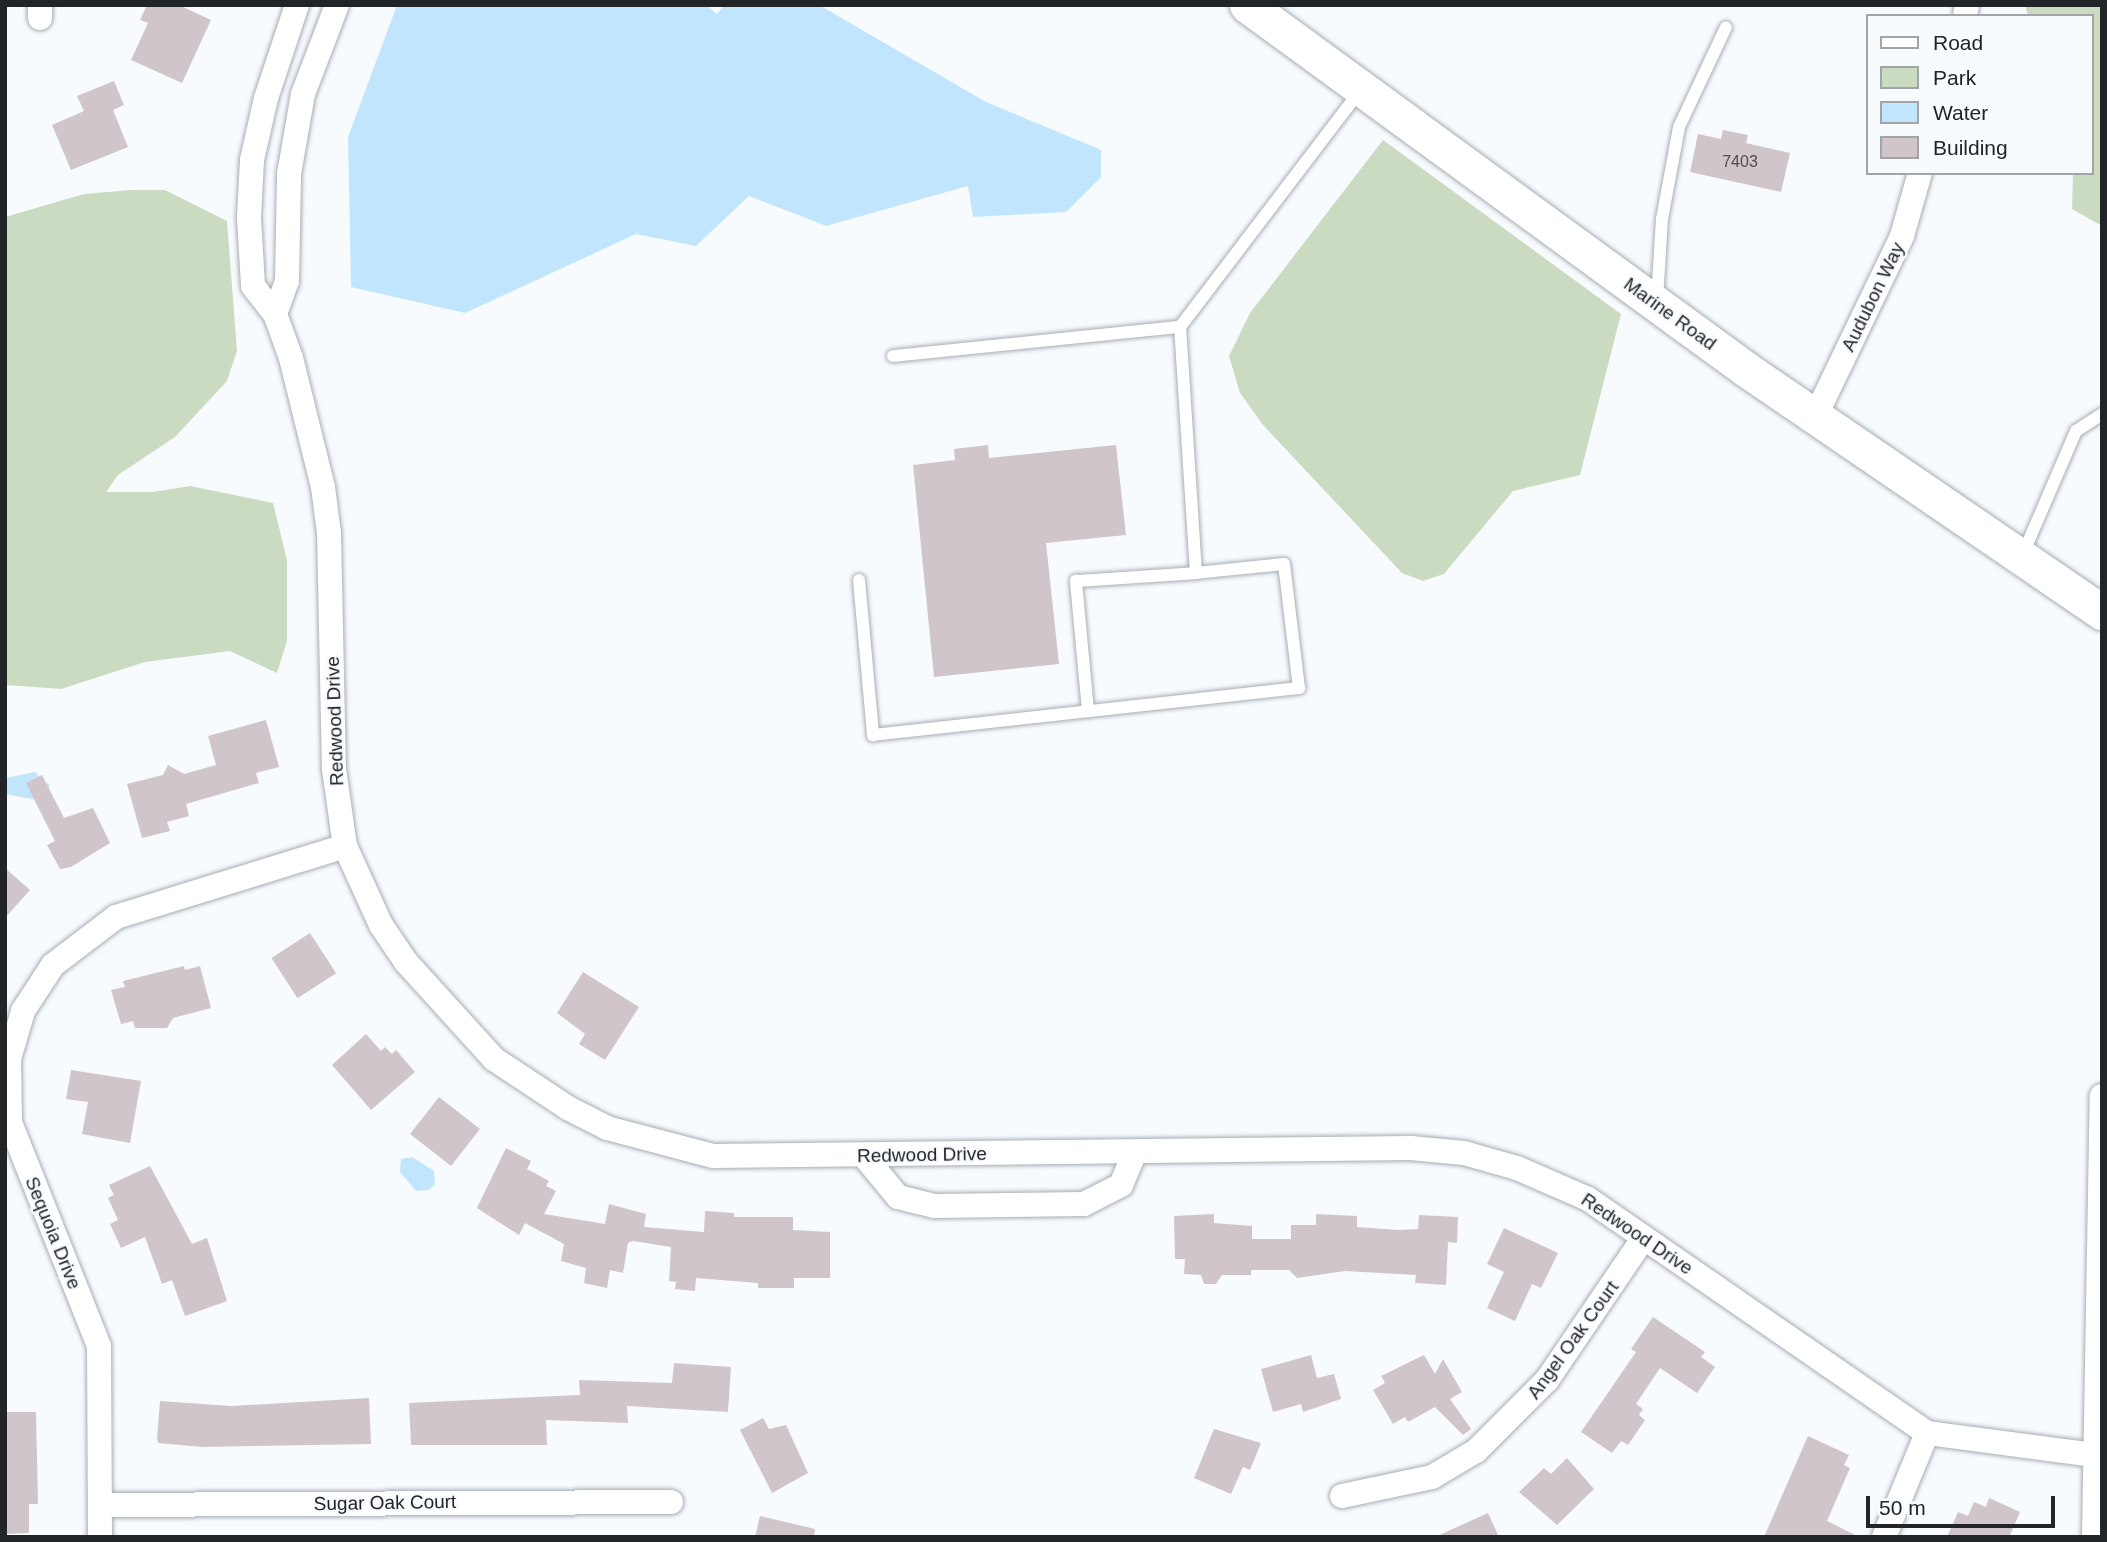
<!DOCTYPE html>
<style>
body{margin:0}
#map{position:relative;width:2107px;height:1542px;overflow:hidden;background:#f8fbfe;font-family:Helvetica,sans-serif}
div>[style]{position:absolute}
.green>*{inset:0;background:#cadbc2}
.water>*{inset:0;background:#c2e5fe}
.building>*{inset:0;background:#cfc5cb;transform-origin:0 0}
.roads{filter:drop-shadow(0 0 2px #a6adb5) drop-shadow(0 0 2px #a6adb5)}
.lane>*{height:12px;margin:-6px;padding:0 6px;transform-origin:6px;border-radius:6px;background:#fff}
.street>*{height:24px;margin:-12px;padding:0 12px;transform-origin:12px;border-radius:12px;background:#fff}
.secondary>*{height:35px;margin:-17.5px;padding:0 17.5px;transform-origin:17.5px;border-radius:17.5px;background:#fff}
span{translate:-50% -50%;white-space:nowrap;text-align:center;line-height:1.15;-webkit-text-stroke:5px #f8fbfe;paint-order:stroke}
.number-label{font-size:16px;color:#4d4d51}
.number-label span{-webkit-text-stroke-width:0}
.street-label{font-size:19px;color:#222528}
.frame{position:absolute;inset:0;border:7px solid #222528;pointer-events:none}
.legend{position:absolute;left:1866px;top:14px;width:228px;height:161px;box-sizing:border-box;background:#f8fbfe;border:2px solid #a2a5a8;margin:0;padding:9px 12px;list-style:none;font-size:21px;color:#222528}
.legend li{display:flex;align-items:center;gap:14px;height:35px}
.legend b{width:35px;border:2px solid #a2a5a8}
.scale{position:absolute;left:1866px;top:1496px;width:189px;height:32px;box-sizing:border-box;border:4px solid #222528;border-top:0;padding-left:9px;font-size:21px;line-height:24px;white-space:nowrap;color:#222528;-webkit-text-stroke:5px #f8fbfe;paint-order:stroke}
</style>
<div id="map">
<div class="green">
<div style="clip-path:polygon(2025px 5px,2102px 5px,2102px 226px,2072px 209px,2073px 173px,2091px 173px,2091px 16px,2028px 16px)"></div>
<div style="clip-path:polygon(1383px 140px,1621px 314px,1580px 475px,1513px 491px,1444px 574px,1423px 581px,1402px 573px,1263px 425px,1240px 393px,1229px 356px,1250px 313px)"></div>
<div style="clip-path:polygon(131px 190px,165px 190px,227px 221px,237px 351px,227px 381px,175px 437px,118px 475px,106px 492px,153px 492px,190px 486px,273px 503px,287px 560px,287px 641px,277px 673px,230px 651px,145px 662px,61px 689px,5px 685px,5px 217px,84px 194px)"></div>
</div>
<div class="water">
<div style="clip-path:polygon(397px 5px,706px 5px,717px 14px,725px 5px,819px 5px,986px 102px,1101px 150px,1101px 177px,1066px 212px,973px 217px,968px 186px,826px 226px,749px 196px,696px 246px,636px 234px,465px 313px,351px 287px,348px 137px)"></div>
<div style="clip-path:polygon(35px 772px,50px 786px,37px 800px,5px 794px,5px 778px)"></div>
<div style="clip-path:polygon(412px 1157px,434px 1171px,435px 1184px,429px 1190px,416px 1191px,400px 1172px,401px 1159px)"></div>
</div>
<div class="building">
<div style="clip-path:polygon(147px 5px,179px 5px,211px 20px,182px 83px,131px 60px,148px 23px,140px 20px)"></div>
<div style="clip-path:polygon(114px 81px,124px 105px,113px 110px,128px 147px,71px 170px,52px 125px,84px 111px,77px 96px)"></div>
<div style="clip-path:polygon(1723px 130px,1748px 135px,1746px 143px,1790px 153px,1781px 192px,1690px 172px,1698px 134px,1721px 139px)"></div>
<div style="clip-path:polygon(988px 445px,989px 458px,1116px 445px,1126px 535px,1046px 543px,1059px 664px,934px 677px,913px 465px,955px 460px,954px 449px)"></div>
<div style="clip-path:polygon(266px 720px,279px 767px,256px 773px,259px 783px,186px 804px,189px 816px,167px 822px,170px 831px,142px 838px,127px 784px,163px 775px,168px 765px,184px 774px,216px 765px,208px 736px)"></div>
<div style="clip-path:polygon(42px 775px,64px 818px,93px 808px,110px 843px,71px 867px,60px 869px,47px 845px,55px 841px,26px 783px)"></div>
<div style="clip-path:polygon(5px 868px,30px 890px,5px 918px)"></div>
<div style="left:310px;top:933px;width:48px;height:46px;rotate:57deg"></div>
<div style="clip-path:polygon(184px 966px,185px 970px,200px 966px,211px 1008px,173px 1018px,167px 1028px,135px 1028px,133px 1021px,121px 1024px,111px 990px,125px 987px,123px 981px)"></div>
<div style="clip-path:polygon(583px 972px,639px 1007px,605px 1060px,579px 1044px,585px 1034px,557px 1013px)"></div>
<div style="clip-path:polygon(366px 1034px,381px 1051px,385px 1047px,392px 1054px,396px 1050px,415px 1072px,371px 1110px,332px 1065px)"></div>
<div style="clip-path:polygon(71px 1070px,141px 1081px,130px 1143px,82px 1134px,88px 1102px,66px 1099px)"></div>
<div style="left:439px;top:1097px;width:52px;height:47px;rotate:38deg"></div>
<div style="clip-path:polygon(506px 1148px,531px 1161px,527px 1169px,549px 1181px,546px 1186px,556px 1191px,544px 1214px,605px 1224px,609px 1204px,646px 1214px,644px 1227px,704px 1232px,705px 1211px,734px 1213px,734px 1217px,793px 1217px,793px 1230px,830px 1232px,830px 1278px,794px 1278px,794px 1288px,758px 1288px,758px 1283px,696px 1278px,695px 1291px,675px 1289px,676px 1282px,669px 1281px,671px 1247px,633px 1241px,628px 1243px,623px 1273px,610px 1270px,607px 1288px,584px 1283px,586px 1268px,561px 1261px,564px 1244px,525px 1223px,519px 1235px,477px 1208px)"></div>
<div style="clip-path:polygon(150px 1166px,192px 1244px,207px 1238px,227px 1301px,185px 1316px,172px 1280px,162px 1284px,145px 1237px,121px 1248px,110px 1224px,118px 1220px,108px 1198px,114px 1195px,109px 1185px)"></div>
<div style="clip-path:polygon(1214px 1214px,1214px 1223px,1252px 1226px,1252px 1239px,1291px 1239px,1291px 1225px,1316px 1225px,1316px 1214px,1357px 1216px,1357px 1227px,1398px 1230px,1418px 1229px,1419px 1215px,1458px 1217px,1457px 1243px,1448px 1242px,1446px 1285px,1415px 1283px,1416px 1275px,1345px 1271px,1297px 1278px,1289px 1270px,1251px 1270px,1251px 1275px,1222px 1275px,1216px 1284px,1204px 1284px,1201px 1275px,1184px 1274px,1185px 1259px,1175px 1259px,1174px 1216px)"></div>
<div style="clip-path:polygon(1504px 1228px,1558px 1253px,1541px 1288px,1532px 1284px,1515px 1321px,1487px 1308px,1504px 1272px,1487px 1264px)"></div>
<div style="clip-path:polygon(1653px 1317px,1705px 1352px,1701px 1357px,1715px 1367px,1697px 1393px,1660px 1368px,1636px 1404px,1643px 1409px,1639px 1415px,1645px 1420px,1628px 1445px,1621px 1441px,1612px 1453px,1581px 1432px,1636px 1352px,1631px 1349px)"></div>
<div style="clip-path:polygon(1311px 1355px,1317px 1378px,1334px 1374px,1341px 1399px,1303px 1412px,1301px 1404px,1273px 1412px,1261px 1369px)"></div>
<div style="clip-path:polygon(1424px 1355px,1435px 1374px,1443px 1359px,1462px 1392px,1450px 1399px,1471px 1429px,1463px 1435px,1435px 1407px,1408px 1422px,1405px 1417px,1393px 1424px,1373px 1390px,1385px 1383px,1381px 1376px)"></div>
<div style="clip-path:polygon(674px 1363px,731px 1367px,728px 1412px,627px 1406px,628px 1423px,546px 1420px,547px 1445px,411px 1445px,409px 1403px,580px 1395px,579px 1380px,672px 1383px)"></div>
<div style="clip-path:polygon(369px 1398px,371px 1444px,203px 1447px,158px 1443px,157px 1438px,160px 1401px,231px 1406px)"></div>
<div style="clip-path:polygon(5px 1412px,36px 1412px,38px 1504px,29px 1504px,29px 1533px,5px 1534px)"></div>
<div style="clip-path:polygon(763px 1418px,769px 1429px,786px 1425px,808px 1473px,772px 1493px,740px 1430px)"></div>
<div style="clip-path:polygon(1214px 1429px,1261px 1443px,1250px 1470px,1243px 1467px,1231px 1494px,1194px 1478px)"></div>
<div style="clip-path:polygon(1808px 1436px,1849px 1455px,1844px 1465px,1850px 1468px,1827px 1521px,1859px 1537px,1764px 1537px)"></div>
<div style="clip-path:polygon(1567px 1458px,1594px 1489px,1557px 1525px,1519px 1492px,1544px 1468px,1551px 1474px)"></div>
<div style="clip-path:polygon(1989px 1498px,2020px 1512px,2010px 1535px,2013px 1537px,1947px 1537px,1958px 1512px,1968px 1516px,1974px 1502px,1986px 1507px)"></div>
<div style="clip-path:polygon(1488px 1513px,1499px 1537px,1435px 1537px)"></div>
<div style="clip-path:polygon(760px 1516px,815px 1529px,814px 1537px,755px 1537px)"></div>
</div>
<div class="roads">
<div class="lane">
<div style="left:1657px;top:300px;width:81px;rotate:-86.5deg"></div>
<div style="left:1662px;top:219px;width:94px;rotate:-79.5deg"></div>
<div style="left:1679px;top:127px;width:110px;rotate:-64.8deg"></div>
<div style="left:893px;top:356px;width:288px;rotate:-5.8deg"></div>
<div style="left:1180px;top:327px;width:299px;rotate:-52.7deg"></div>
<div style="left:2023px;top:554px;width:134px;rotate:-66.7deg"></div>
<div style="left:2076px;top:431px;width:31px;rotate:-33deg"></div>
<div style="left:859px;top:580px;width:156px;rotate:84.8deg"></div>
<div style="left:873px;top:735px;width:429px;rotate:-6.3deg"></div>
<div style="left:1299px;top:688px;width:125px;rotate:-96.9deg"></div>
<div style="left:1284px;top:564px;width:88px;rotate:174.2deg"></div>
<div style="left:1196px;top:573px;width:247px;rotate:-93.7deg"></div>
<div style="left:1088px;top:711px;width:131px;rotate:-95.3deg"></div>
<div style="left:1076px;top:581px;width:120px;rotate:-3.8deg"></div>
</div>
<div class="street">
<div style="left:297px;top:5px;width:98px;rotate:108.4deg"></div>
<div style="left:266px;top:98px;width:64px;rotate:102.7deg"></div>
<div style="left:252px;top:160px;width:58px;rotate:93deg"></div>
<div style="left:249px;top:218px;width:68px;rotate:86.6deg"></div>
<div style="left:253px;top:286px;width:36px;rotate:52deg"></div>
<div style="left:275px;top:314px;width:47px;rotate:70deg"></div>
<div style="left:291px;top:358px;width:133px;rotate:76.1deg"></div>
<div style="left:323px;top:487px;width:46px;rotate:82.6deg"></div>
<div style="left:329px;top:533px;width:236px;rotate:88.8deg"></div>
<div style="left:334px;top:769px;width:78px;rotate:81.9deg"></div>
<div style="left:345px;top:846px;width:87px;rotate:65.5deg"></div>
<div style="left:381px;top:925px;width:45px;rotate:56deg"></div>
<div style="left:406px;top:962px;width:131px;rotate:47.8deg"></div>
<div style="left:494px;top:1059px;width:89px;rotate:33.5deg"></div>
<div style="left:568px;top:1108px;width:44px;rotate:27.1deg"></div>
<div style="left:607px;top:1128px;width:110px;rotate:14.8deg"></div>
<div style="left:713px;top:1156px;width:698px;rotate:-0.66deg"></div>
<div style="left:1411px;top:1148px;width:53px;rotate:5.4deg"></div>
<div style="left:1464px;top:1153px;width:55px;rotate:15.8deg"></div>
<div style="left:1517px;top:1168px;width:77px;rotate:23.6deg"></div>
<div style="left:1588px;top:1199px;width:412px;rotate:34.6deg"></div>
<div style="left:1927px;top:1433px;width:168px;rotate:7.5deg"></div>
<div style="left:1965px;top:16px;width:11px;rotate:-80deg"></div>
<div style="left:40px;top:18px;width:13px;rotate:-90deg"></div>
<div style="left:275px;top:314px;width:35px;rotate:-70deg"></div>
<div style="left:287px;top:281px;width:107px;rotate:-88.9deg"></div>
<div style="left:289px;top:174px;width:81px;rotate:-80.1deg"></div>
<div style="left:303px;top:94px;width:95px;rotate:-69.1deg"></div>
<div style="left:1815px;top:417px;width:201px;rotate:-64.3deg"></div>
<div style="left:1902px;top:236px;width:66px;rotate:-74.1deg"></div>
<div style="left:864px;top:1156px;width:53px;rotate:50.3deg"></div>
<div style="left:898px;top:1197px;width:37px;rotate:14deg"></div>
<div style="left:934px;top:1206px;width:150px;rotate:-0.8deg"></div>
<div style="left:1084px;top:1204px;width:42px;rotate:-27.2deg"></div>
<div style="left:1121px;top:1185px;width:36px;rotate:-67deg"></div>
<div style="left:1342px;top:1496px;width:92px;rotate:-11.9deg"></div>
<div style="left:1432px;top:1477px;width:51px;rotate:-30.6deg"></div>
<div style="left:1476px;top:1451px;width:100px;rotate:-45deg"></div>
<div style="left:1547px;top:1380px;width:171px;rotate:-55.8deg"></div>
<div style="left:100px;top:1505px;width:571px;rotate:-0.3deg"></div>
<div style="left:100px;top:1537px;width:191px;rotate:-90.3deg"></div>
<div style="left:99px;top:1346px;width:241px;rotate:-111.7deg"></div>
<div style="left:10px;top:1122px;width:63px;rotate:-90.9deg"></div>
<div style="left:9px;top:1059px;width:50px;rotate:-73.7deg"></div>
<div style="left:23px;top:1011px;width:55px;rotate:-56.9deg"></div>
<div style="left:53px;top:965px;width:79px;rotate:-37.3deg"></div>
<div style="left:116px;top:917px;width:240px;rotate:-17.2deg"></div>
<div style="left:1884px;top:1537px;width:113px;rotate:-67.5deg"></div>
<div style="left:2094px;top:1537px;width:441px;rotate:-89deg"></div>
</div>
<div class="secondary">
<div style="left:1247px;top:5px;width:619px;rotate:36.13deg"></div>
<div style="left:1747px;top:370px;width:430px;rotate:34.3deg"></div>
</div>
</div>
<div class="number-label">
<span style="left:1740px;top:162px">7403</span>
</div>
<div class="street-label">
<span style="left:1873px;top:297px;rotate:-64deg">Audubon Way</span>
<span style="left:1670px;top:314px;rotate:36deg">Marine Road</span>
<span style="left:335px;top:721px;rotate:-92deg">Redwood Drive</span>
<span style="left:922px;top:1155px;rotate:-1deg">Redwood Drive</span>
<span style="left:53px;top:1233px;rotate:68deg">Sequoia Drive</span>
<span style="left:1637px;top:1234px;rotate:34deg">Redwood Drive</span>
<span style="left:1573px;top:1340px;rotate:-54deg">Angel Oak Court</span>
<span style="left:385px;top:1503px;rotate:-1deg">Sugar Oak Court</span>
</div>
<div class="frame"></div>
<ul class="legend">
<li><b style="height:9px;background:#fff"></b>Road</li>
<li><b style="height:19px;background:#cadbc2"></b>Park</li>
<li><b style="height:19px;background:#c2e5fe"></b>Water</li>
<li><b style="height:19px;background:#cfc5cb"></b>Building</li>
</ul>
<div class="scale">50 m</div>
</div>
